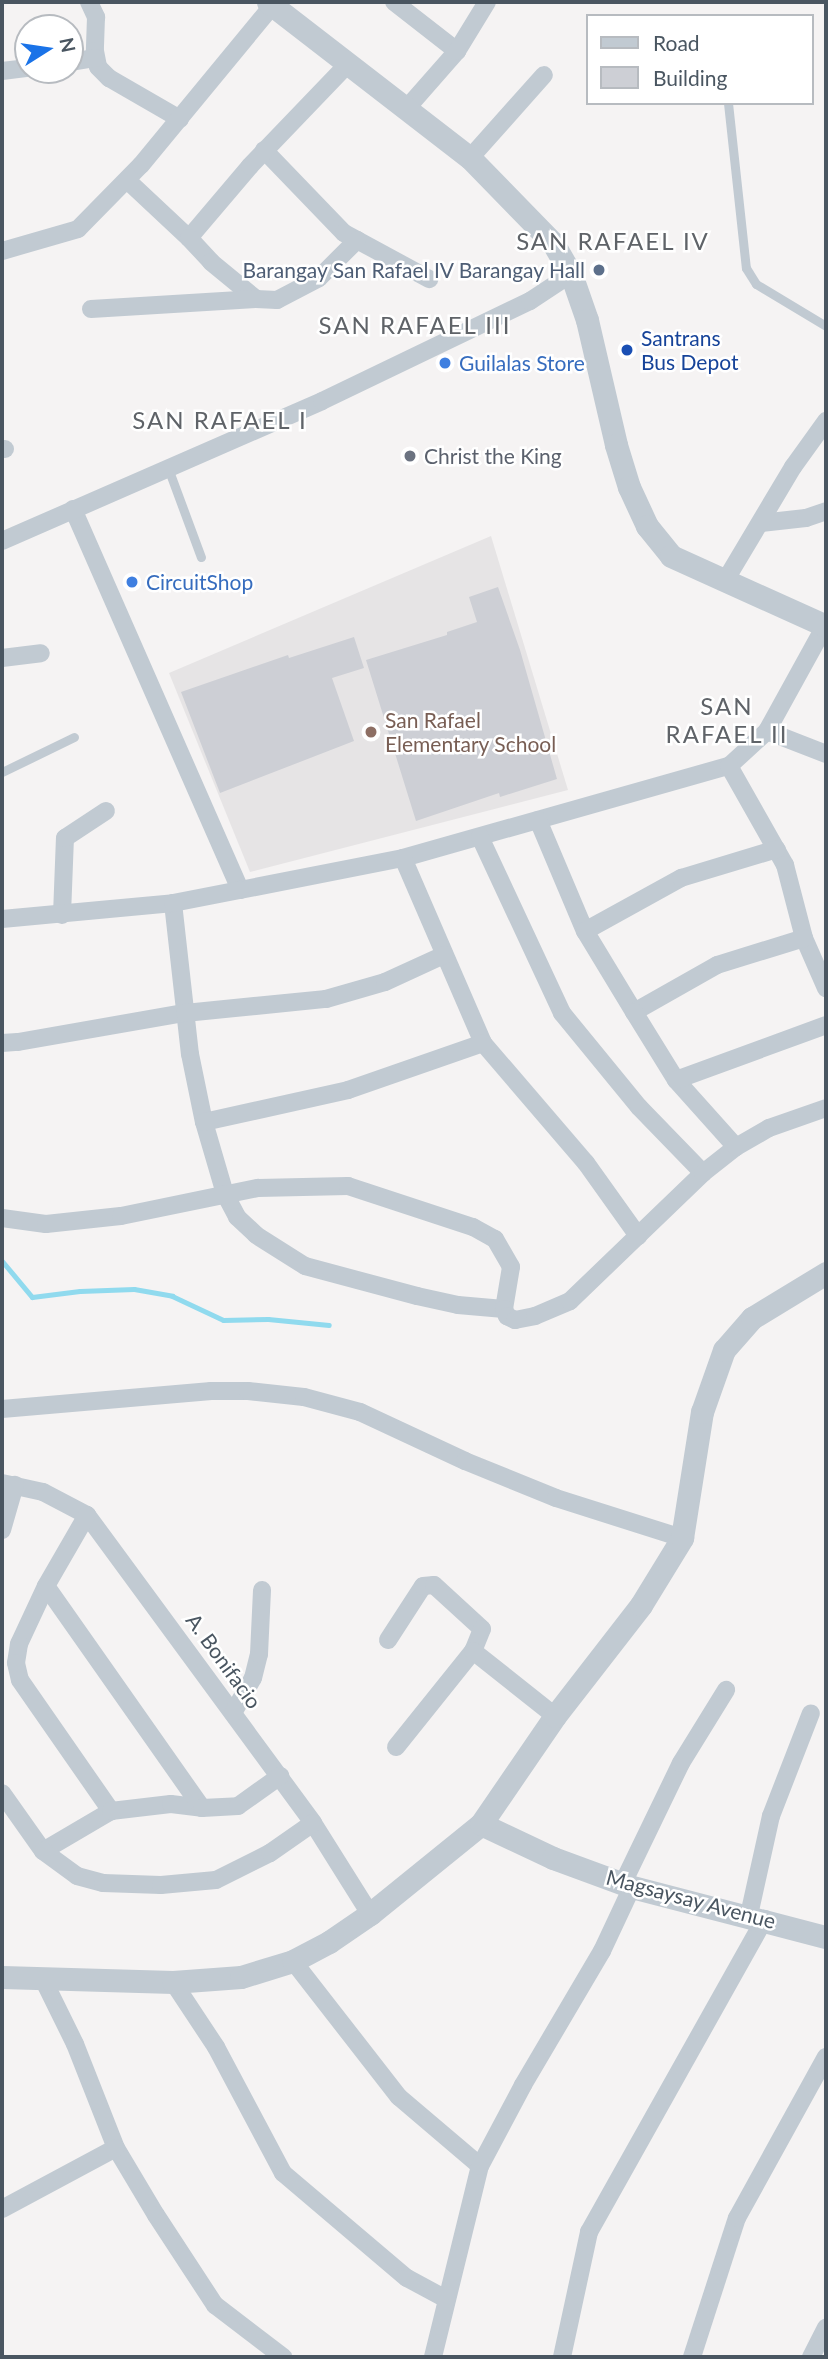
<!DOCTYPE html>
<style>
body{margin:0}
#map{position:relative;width:828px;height:2359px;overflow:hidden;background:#f5f3f3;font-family:Lato,sans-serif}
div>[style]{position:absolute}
.education>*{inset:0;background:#e6e4e5}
.stream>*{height:5px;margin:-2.5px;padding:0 2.5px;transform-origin:2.5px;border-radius:2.5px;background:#90daee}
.building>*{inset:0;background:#cdcfd5}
.service>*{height:9px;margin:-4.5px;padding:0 4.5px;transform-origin:4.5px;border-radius:4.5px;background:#c1cad2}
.minor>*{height:18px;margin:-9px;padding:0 9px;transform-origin:9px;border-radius:9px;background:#c1cad2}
.tertiary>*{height:23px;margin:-11.5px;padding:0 11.5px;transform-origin:11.5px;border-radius:11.5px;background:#c1cad2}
.dots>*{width:19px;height:19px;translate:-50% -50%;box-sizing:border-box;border:4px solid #fff;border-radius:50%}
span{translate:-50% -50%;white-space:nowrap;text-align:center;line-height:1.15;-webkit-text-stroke:5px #fff;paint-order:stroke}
.service-label{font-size:21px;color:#4e5e75}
.right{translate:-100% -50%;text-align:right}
.transit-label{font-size:21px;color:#164399}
.left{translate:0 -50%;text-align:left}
.shop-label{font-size:21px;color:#366cbe}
.worship-label{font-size:21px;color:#5b616d}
.education-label{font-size:21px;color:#785e54}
.street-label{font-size:21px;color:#4a5661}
.quarter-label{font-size:24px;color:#5f6368;letter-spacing:2px}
.frame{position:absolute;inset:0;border:4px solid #4a5661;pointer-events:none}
.legend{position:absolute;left:586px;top:14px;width:228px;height:91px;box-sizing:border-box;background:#fff;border:2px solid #b7bbc0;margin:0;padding:9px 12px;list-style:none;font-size:21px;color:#4a5661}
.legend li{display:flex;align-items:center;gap:14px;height:35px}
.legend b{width:35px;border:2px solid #b7bbc0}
.north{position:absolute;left:14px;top:14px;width:70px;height:70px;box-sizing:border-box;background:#fff;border:2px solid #b7bbc0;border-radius:50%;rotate:78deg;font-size:19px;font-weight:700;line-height:28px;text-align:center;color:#4a5661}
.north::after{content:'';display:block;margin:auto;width:24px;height:32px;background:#1a73e8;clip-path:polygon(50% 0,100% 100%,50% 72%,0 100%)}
</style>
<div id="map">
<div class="education">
<div style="clip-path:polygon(491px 536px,568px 790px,250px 872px,169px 673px)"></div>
</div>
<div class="stream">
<div style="left:2px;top:1261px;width:47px;rotate:50.2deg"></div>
<div style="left:32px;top:1297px;width:48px;rotate:-7.1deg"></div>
<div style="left:80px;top:1291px;width:54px;rotate:-2.1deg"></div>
<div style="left:134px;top:1289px;width:39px;rotate:10deg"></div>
<div style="left:172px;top:1296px;width:56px;rotate:25.2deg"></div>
<div style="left:223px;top:1320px;width:45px;rotate:-1.3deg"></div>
<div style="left:268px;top:1319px;width:61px;rotate:5.6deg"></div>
</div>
<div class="building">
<div style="clip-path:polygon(498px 587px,520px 650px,557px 779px,500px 797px,499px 793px,416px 821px,366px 660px,447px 635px,447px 632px,477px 622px,469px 597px)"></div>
<div style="clip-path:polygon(354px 637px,364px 668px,332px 678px,354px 741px,220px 793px,181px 692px,288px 655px,289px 658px)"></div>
</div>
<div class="service">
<div style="left:728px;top:103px;width:166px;rotate:83.8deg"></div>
<div style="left:746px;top:268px;width:19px;rotate:58deg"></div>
<div style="left:756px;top:284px;width:82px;rotate:31deg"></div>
<div style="left:168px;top:468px;width:95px;rotate:69.7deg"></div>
<div style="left:2px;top:772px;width:80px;rotate:-25.9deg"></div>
</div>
<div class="minor">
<div style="left:89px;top:2px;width:17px;rotate:65deg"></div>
<div style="left:96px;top:17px;width:34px;rotate:92deg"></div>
<div style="left:95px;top:51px;width:16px;rotate:79deg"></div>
<div style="left:98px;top:67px;width:16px;rotate:45deg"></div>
<div style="left:109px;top:78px;width:82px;rotate:30deg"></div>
<div style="left:394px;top:2px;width:80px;rotate:37.9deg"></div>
<div style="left:70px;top:62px;width:26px;rotate:-9deg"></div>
<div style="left:2px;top:71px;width:26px;rotate:-7deg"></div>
<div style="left:407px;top:108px;width:76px;rotate:-48.7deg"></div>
<div style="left:457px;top:51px;width:57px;rotate:-58.5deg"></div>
<div style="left:264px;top:150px;width:115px;rotate:46.1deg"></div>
<div style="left:344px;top:233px;width:97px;rotate:28.4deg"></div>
<div style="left:470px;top:158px;width:111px;rotate:-48.3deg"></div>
<div style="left:128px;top:181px;width:83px;rotate:43.1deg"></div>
<div style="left:189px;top:238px;width:94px;rotate:-49.7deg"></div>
<div style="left:250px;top:166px;width:140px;rotate:-46.2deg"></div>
<div style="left:189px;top:238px;width:33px;rotate:47deg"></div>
<div style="left:211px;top:262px;width:58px;rotate:39.4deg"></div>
<div style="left:256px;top:299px;width:21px;rotate:3deg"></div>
<div style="left:277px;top:300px;width:47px;rotate:-27.6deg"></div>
<div style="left:319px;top:278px;width:54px;rotate:-45deg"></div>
<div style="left:2px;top:251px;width:79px;rotate:-16.1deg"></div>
<div style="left:78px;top:229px;width:90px;rotate:-45.5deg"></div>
<div style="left:141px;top:165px;width:207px;rotate:-50.5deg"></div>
<div style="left:91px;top:309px;width:165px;rotate:-3.5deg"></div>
<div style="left:2px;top:449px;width:3px"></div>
<div style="left:73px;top:509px;width:416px;rotate:66.3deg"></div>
<div style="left:240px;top:890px;width:166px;rotate:-11.1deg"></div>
<div style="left:403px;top:858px;width:339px;rotate:-15.8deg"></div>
<div style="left:729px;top:766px;width:52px;rotate:-42.6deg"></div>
<div style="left:767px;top:731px;width:120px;rotate:-61.1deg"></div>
<div style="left:761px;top:523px;width:45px;rotate:-6.3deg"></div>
<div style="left:806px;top:518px;width:21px;rotate:-19deg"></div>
<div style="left:2px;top:541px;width:349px;rotate:-23.6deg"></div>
<div style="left:322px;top:401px;width:231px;rotate:-25.7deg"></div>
<div style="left:530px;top:301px;width:49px;rotate:-33.4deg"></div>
<div style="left:725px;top:581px;width:133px;rotate:-59.2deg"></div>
<div style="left:793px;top:467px;width:57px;rotate:-54.3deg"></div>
<div style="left:2px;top:658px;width:39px;rotate:-7deg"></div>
<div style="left:767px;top:731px;width:63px;rotate:21.3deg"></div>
<div style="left:729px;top:766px;width:114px;rotate:60.5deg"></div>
<div style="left:785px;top:865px;width:75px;rotate:75.4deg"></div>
<div style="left:804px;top:938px;width:55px;rotate:66.3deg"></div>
<div style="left:538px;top:820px;width:121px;rotate:67.1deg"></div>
<div style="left:585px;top:931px;width:95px;rotate:58.8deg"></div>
<div style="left:634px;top:1012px;width:95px;rotate:-29.5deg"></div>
<div style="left:717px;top:965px;width:91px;rotate:-17.2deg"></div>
<div style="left:480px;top:837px;width:194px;rotate:65deg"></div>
<div style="left:562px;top:1013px;width:122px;rotate:50.7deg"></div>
<div style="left:639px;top:1107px;width:92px;rotate:45.9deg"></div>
<div style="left:403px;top:858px;width:202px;rotate:66.6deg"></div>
<div style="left:483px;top:1043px;width:158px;rotate:49.4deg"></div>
<div style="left:586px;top:1163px;width:90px;rotate:54.5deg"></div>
<div style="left:173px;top:903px;width:152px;rotate:83.6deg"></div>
<div style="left:190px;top:1054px;width:69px;rotate:78.4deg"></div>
<div style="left:204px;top:1122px;width:75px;rotate:73.7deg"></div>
<div style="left:225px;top:1194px;width:26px;rotate:62deg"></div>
<div style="left:237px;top:1217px;width:26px;rotate:43deg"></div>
<div style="left:256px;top:1235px;width:58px;rotate:32.3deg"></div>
<div style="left:305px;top:1266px;width:116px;rotate:15deg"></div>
<div style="left:417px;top:1296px;width:42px;rotate:12.4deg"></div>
<div style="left:458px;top:1305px;width:46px;rotate:5deg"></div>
<div style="left:62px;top:915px;width:77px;rotate:-87.8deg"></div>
<div style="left:65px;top:838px;width:49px;rotate:-33.4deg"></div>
<div style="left:2px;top:919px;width:172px;rotate:-5.3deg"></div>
<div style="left:173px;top:903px;width:68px;rotate:-11deg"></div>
<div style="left:585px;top:931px;width:110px;rotate:-28.9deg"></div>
<div style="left:681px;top:878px;width:100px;rotate:-16.8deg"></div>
<div style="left:634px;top:1012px;width:80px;rotate:58.3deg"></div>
<div style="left:676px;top:1080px;width:90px;rotate:48.2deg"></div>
<div style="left:2px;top:1043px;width:16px;rotate:-4deg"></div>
<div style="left:18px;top:1042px;width:169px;rotate:-9.9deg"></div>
<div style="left:185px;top:1013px;width:142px;rotate:-5.7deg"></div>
<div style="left:326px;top:999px;width:61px;rotate:-16.1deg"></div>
<div style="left:385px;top:982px;width:65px;rotate:-24.6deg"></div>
<div style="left:676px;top:1080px;width:160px;rotate:-20.1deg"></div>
<div style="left:204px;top:1122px;width:148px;rotate:-12.5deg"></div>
<div style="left:348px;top:1090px;width:143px;rotate:-19.2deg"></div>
<div style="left:2px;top:1218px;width:44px;rotate:7.8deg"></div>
<div style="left:46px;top:1224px;width:75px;rotate:-6.1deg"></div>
<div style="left:121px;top:1216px;width:140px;rotate:-11.6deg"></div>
<div style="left:258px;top:1188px;width:90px;rotate:-1.3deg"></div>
<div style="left:348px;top:1186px;width:132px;rotate:18.2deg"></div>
<div style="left:473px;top:1227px;width:25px;rotate:29deg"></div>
<div style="left:495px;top:1239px;width:32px;rotate:60deg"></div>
<div style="left:511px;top:1267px;width:43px;rotate:99.5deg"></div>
<div style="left:504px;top:1309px;width:8px;rotate:67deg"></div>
<div style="left:507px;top:1316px;width:9px;rotate:27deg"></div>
<div style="left:515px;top:1320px;width:20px;rotate:-11deg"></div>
<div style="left:535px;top:1316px;width:38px;rotate:-23deg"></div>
<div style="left:570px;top:1301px;width:185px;rotate:-43.9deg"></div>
<div style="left:703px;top:1173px;width:42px;rotate:-38.2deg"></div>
<div style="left:736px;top:1147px;width:38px;rotate:-30deg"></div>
<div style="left:769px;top:1128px;width:60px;rotate:-19.3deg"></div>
<div style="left:2px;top:1409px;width:210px;rotate:-4.9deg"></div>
<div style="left:211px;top:1391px;width:37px"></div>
<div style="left:248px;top:1391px;width:56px;rotate:6.1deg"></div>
<div style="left:304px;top:1397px;width:58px;rotate:15deg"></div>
<div style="left:360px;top:1412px;width:116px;rotate:25deg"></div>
<div style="left:465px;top:1461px;width:98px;rotate:22.1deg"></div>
<div style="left:556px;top:1498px;width:132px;rotate:17.6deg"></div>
<div style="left:2px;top:1483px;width:42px;rotate:12.4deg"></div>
<div style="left:43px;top:1492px;width:50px;rotate:27.6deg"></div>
<div style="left:87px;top:1515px;width:382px;rotate:53.7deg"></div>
<div style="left:313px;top:1823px;width:107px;rotate:57.9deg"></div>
<div style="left:2px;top:1530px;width:47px;rotate:-73.9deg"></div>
<div style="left:46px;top:1586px;width:64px;rotate:115deg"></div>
<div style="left:19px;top:1644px;width:19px;rotate:99deg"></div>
<div style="left:16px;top:1663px;width:17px;rotate:77deg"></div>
<div style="left:20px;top:1680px;width:160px;rotate:55.2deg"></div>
<div style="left:388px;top:1640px;width:64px;rotate:-57.1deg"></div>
<div style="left:423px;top:1586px;width:11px;rotate:-5deg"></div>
<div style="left:434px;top:1585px;width:65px;rotate:42.5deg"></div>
<div style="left:482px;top:1629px;width:24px;rotate:112deg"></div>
<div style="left:233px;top:1713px;width:40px;rotate:-60.3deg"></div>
<div style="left:253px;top:1678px;width:25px;rotate:-76deg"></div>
<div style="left:259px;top:1654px;width:64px;rotate:-87.3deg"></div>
<div style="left:396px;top:1747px;width:123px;rotate:-51.3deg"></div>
<div style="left:473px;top:1651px;width:105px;rotate:38.4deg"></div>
<div style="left:2px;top:1793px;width:71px;rotate:54.7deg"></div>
<div style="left:43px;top:1851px;width:79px;rotate:-30.5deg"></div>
<div style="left:111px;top:1811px;width:60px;rotate:-6.7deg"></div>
<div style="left:171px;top:1804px;width:31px;rotate:7deg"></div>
<div style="left:202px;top:1808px;width:271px;rotate:-125.1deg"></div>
<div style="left:46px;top:1586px;width:82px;rotate:-60deg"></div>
<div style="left:202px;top:1808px;width:36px;rotate:-3deg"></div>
<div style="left:238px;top:1806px;width:52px;rotate:-35.5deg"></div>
<div style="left:43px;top:1851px;width:42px;rotate:36.3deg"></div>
<div style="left:77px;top:1876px;width:27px;rotate:15deg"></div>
<div style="left:103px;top:1883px;width:58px;rotate:2deg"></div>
<div style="left:161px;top:1885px;width:55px;rotate:-5.2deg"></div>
<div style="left:216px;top:1880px;width:60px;rotate:-26.6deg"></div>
<div style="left:270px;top:1853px;width:52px;rotate:-34.9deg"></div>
<div style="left:623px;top:1883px;width:133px;rotate:-64.2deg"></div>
<div style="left:681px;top:1763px;width:86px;rotate:-58.3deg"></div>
<div style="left:749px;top:1915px;width:101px;rotate:-77.5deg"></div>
<div style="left:771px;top:1816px;width:110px;rotate:-68.8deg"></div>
<div style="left:293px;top:1961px;width:172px;rotate:52.1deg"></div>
<div style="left:399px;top:2097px;width:106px;rotate:40.4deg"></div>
<div style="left:43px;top:1979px;width:72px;rotate:63.8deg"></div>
<div style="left:75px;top:2044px;width:112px;rotate:68.5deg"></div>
<div style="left:116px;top:2148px;width:78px;rotate:59.2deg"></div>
<div style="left:156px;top:2215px;width:108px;rotate:56.8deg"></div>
<div style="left:215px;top:2305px;width:86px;rotate:37.4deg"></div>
<div style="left:173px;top:1982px;width:78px;rotate:56.5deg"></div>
<div style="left:216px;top:2047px;width:143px;rotate:62deg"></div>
<div style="left:283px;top:2173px;width:162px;rotate:40.3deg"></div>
<div style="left:407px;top:2278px;width:44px;rotate:28.3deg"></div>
<div style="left:2px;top:2209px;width:129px;rotate:-28.2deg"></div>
<div style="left:433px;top:2357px;width:197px;rotate:-76.2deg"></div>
<div style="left:480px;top:2166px;width:92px;rotate:-62deg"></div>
<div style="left:523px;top:2085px;width:156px;rotate:-59.5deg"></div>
<div style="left:602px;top:1951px;width:71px;rotate:-64.9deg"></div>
<div style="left:562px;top:2357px;width:128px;rotate:-77.8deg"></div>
<div style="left:589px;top:2232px;width:359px;rotate:-60.7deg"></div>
<div style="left:692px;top:2357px;width:146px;rotate:-72.1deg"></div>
<div style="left:737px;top:2218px;width:184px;rotate:-61.1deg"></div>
<div style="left:811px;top:2357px;width:33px;rotate:-63deg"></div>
</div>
<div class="tertiary">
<div style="left:268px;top:2px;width:255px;rotate:37.7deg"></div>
<div style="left:470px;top:158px;width:119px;rotate:45.7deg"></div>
<div style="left:553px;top:243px;width:36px;rotate:60deg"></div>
<div style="left:571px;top:274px;width:49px;rotate:70.8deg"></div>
<div style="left:587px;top:320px;width:128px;rotate:76.9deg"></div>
<div style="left:616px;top:445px;width:44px;rotate:72.8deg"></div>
<div style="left:629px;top:487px;width:43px;rotate:65.2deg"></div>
<div style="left:647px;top:526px;width:38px;rotate:51deg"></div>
<div style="left:671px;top:556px;width:170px;rotate:24.3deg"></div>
<div style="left:481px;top:1824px;width:80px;rotate:25.3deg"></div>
<div style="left:553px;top:1858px;width:84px;rotate:20.2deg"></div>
<div style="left:632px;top:1887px;width:200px;rotate:14.5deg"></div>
<div style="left:2px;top:1977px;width:171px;rotate:1.7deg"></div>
<div style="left:173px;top:1982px;width:68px;rotate:-4.2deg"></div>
<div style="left:241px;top:1977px;width:54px;rotate:-17.1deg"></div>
<div style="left:293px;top:1961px;width:41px;rotate:-27.8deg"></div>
<div style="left:329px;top:1942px;width:50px;rotate:-34.3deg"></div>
<div style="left:370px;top:1914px;width:143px;rotate:-39deg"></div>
<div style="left:481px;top:1824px;width:131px;rotate:-55.6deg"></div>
<div style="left:555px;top:1716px;width:140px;rotate:-52.2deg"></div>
<div style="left:641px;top:1605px;width:79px;rotate:-58.5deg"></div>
<div style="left:682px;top:1538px;width:128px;rotate:-81deg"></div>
<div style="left:702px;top:1412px;width:66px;rotate:-70.5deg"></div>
<div style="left:724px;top:1350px;width:43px;rotate:-48.8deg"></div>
<div style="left:752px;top:1318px;width:87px;rotate:-31.3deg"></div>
</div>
<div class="dots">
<div style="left:599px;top:270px;background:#5c6f8a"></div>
<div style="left:627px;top:350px;background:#1a4fb4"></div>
<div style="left:445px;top:363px;background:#3f7fe0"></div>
<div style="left:410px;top:456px;background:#6b7280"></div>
<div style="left:132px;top:582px;background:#3f7fe0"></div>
<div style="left:371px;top:732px;background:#8d6e63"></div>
</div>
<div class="service-label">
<span class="right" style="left:585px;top:270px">Barangay San Rafael IV Barangay Hall</span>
</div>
<div class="transit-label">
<span class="left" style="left:641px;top:350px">Santrans<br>Bus Depot</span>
</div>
<div class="shop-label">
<span class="left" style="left:459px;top:363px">Guilalas Store</span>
<span class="left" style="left:146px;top:582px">CircuitShop</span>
</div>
<div class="worship-label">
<span class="left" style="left:424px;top:456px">Christ the King</span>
</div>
<div class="education-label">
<span class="left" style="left:385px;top:732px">San Rafael<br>Elementary School</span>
</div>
<div class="street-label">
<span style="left:224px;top:1661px;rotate:54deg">A. Bonifacio</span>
<span style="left:691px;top:1899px;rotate:15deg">Magsaysay Avenue</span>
</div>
<div class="quarter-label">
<span style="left:613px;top:241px">SAN RAFAEL IV</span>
<span style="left:415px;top:325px">SAN RAFAEL III</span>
<span style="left:220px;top:420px">SAN RAFAEL I</span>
<span style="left:727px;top:720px">SAN<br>RAFAEL II</span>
</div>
<div class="frame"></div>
<ul class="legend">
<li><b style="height:9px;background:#c1cad2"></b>Road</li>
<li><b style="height:19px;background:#cdcfd5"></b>Building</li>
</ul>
<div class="north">N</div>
</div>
